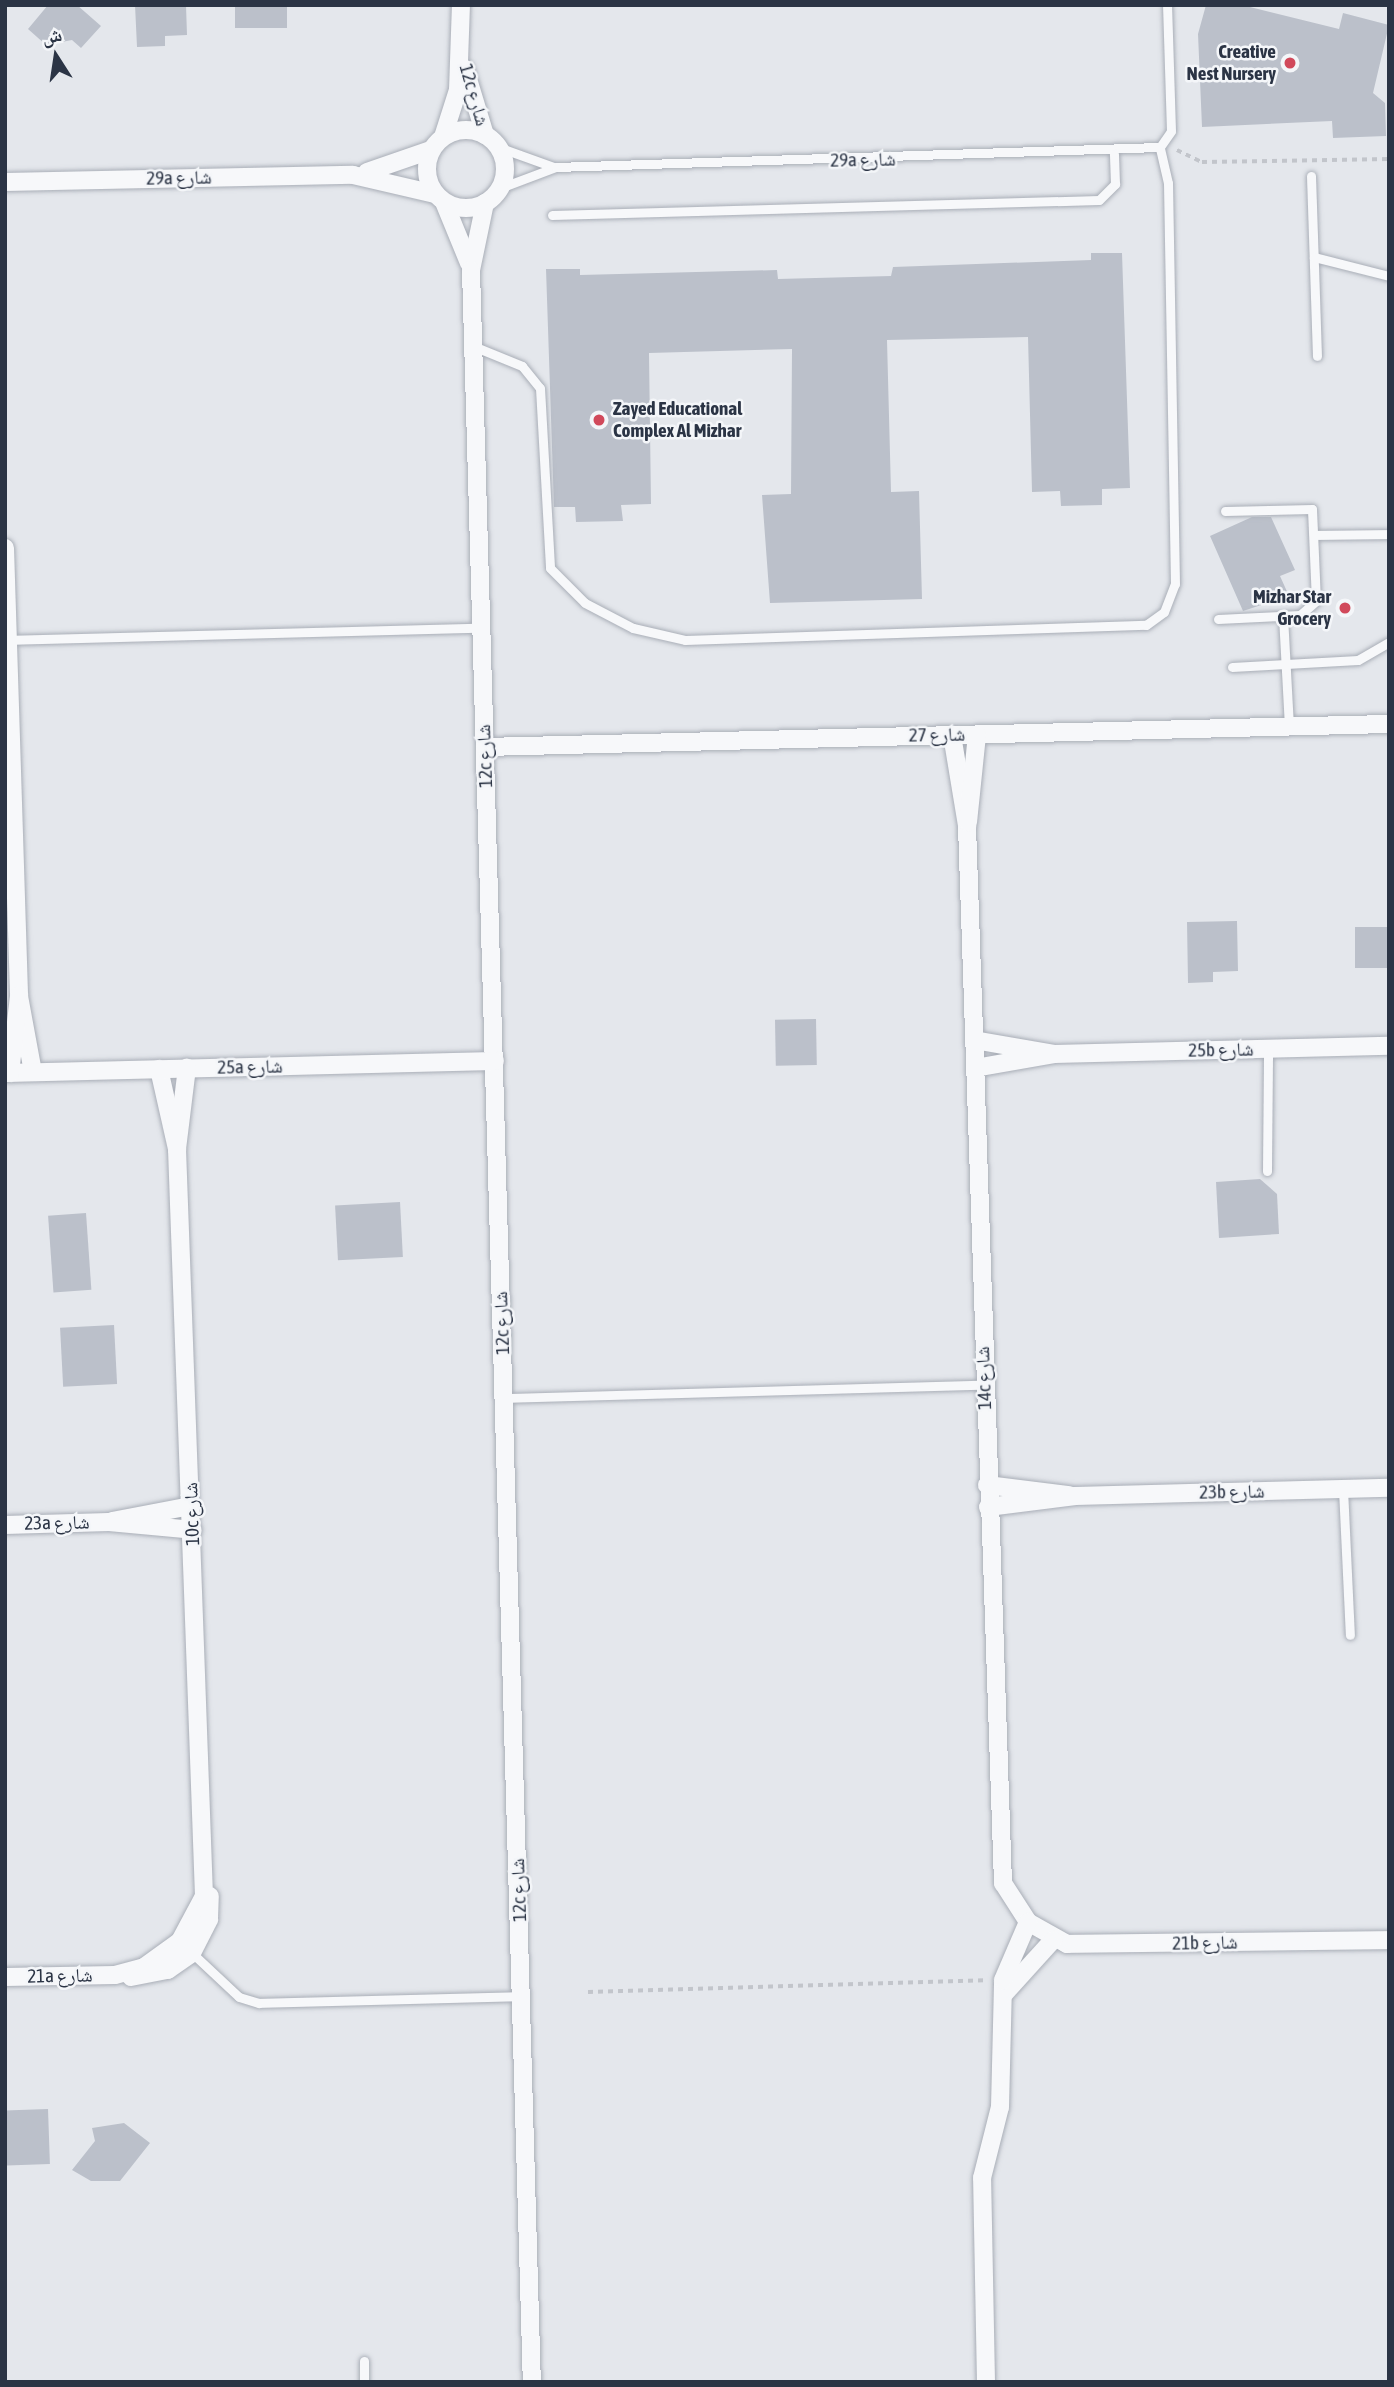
<!DOCTYPE html>
<meta charset="utf-8">
<style>
body{margin:0}
#map{position:relative;width:1394px;height:2387px;overflow:hidden;background:#e4e7ec;font-family:"Asap Condensed","Noto Naskh Arabic",sans-serif}
div>[style]{position:absolute}
.building>*{inset:0;background:#bbc0ca;transform-origin:0 0}
.path>*{height:3.5px;margin-top:-1.75px;transform-origin:0;background:repeating-linear-gradient(90deg,#c2c5cb 0 5px,transparent 0 10px)}
.roads{filter:drop-shadow(0 0 2px #a9aeb7) drop-shadow(0 0 2px #a9aeb7)}
.lane>*{height:9px;margin:-4.5px;padding:0 4.5px;transform-origin:4.5px;border-radius:4.5px;background:#f7f8fa}
.street>*{height:18px;margin:-9px;padding:0 9px;transform-origin:9px;border-radius:9px;background:#f7f8fa}
.street>.ring{margin:-9px;padding:0;box-sizing:content-box;background:none;border:18px solid #f7f8fa;border-radius:50%}
.dots>*{width:19px;height:19px;translate:-50% -50%;box-sizing:border-box;border:4px solid #f4f6f9;border-radius:50%}
span{translate:-50% -50%;white-space:nowrap;text-align:center;line-height:1.15;-webkit-text-stroke:5px #f4f6f9;paint-order:stroke}
.poi-label{font-size:19px;color:#2b3445;font-weight:700}
.right{translate:-100% -50%;text-align:right}
.left{translate:0 -50%;text-align:left}
.street-label{font-size:19px;color:#2b3445}
.frame{position:absolute;inset:0;border:7px solid #2b3445;pointer-events:none}
.north{position:absolute;left:21px;top:21px;width:70px;height:70px;-webkit-text-stroke:5px #f4f6f9;paint-order:stroke;rotate:348deg;font-size:19px;font-weight:700;line-height:28px;text-align:center;color:#2b3445}
.north::after{content:'';display:block;margin:auto;width:24px;height:32px;background:#2b3445;clip-path:polygon(50% 0,100% 100%,50% 72%,0 100%)}
</style>
<div id="map">
<div class="building">
<div style="clip-path:polygon(48px 5px,77px 5px,101px 26px,81px 48px,72px 40px,46px 45px,28px 29px)"></div>
<div style="clip-path:polygon(135px 5px,186px 5px,187px 35px,165px 36px,165px 46px,137px 47px)"></div>
<div style="left:235px;top:5px;width:52px;height:23px"></div>
<div style="clip-path:polygon(1206px 5px,1242px 5px,1339px 29px,1343px 13px,1389px 25px,1373px 93px,1385px 103px,1386px 136px,1333px 138px,1332px 121px,1202px 127px,1198px 34px)"></div>
<div style="clip-path:polygon(1091px 253px,1122px 253px,1130px 488px,1102px 489px,1102px 505px,1061px 506px,1060px 491px,1032px 492px,1028px 337px,887px 340px,891px 492px,919px 491px,922px 599px,770px 603px,762px 495px,791px 494px,792px 349px,649px 353px,651px 504px,621px 505px,623px 521px,576px 522px,575px 507px,554px 507px,546px 269px,580px 269px,580px 275px,777px 270px,778px 279px,891px 276px,893px 267px,1091px 260px)"></div>
<div style="clip-path:polygon(1252px 517px,1271px 517px,1295px 570px,1280px 576px,1289px 596px,1243px 611px,1210px 536px)"></div>
<div style="clip-path:polygon(1237px 921px,1238px 971px,1213px 972px,1213px 982px,1188px 983px,1187px 922px)"></div>
<div style="left:1389px;top:927px;width:41px;height:34px;rotate:90deg"></div>
<div style="left:816px;top:1019px;width:46px;height:41px;rotate:89deg"></div>
<div style="clip-path:polygon(1260px 1179px,1277px 1194px,1279px 1234px,1219px 1238px,1216px 1182px)"></div>
<div style="left:400px;top:1202px;width:55px;height:65px;rotate:87deg"></div>
<div style="left:86px;top:1213px;width:77px;height:38px;rotate:86deg"></div>
<div style="left:114px;top:1325px;width:59px;height:54px;rotate:87deg"></div>
<div style="left:48px;top:2109px;width:55px;height:43px;rotate:88deg"></div>
<div style="clip-path:polygon(124px 2123px,150px 2143px,120px 2181px,91px 2181px,72px 2170px,95px 2141px,92px 2128px)"></div>
</div>
<div class="path">
<div style="left:1177px;top:150px;width:28px;rotate:26deg"></div>
<div style="left:1202px;top:162px;width:187px;rotate:-0.9deg"></div>
<div style="left:588px;top:1992px;width:397px;rotate:-1.7deg"></div>
</div>
<div class="roads">
<div class="lane">
<div style="left:498px;top:147px;width:59px;rotate:19.7deg"></div>
<div style="left:1311px;top:176px;width:180px;rotate:88.1deg"></div>
<div style="left:500px;top:188px;width:60px;rotate:-20.6deg"></div>
<div style="left:556px;top:167px;width:604px;rotate:-1.9deg"></div>
<div style="left:1160px;top:147px;width:19px;rotate:-55deg"></div>
<div style="left:1171px;top:131px;width:126px;rotate:-91.8deg"></div>
<div style="left:552px;top:215px;width:547px;rotate:-1.57deg"></div>
<div style="left:1099px;top:200px;width:23px;rotate:-45deg"></div>
<div style="left:1115px;top:184px;width:30px;rotate:-92deg"></div>
<div style="left:1314px;top:257px;width:77px;rotate:14.2deg"></div>
<div style="left:473px;top:346px;width:53px;rotate:22.2deg"></div>
<div style="left:522px;top:366px;width:28px;rotate:51deg"></div>
<div style="left:540px;top:388px;width:180px;rotate:86.8deg"></div>
<div style="left:550px;top:568px;width:49px;rotate:45deg"></div>
<div style="left:585px;top:603px;width:54px;rotate:27.5deg"></div>
<div style="left:633px;top:628px;width:53px;rotate:13deg"></div>
<div style="left:685px;top:640px;width:461px;rotate:-1.9deg"></div>
<div style="left:1146px;top:625px;width:22px;rotate:-36deg"></div>
<div style="left:1164px;top:612px;width:30px;rotate:-69deg"></div>
<div style="left:1175px;top:584px;width:401px;rotate:-91deg"></div>
<div style="left:1168px;top:183px;width:37px;rotate:-103deg"></div>
<div style="left:1317px;top:535px;width:72px;rotate:-0.8deg"></div>
<div style="left:1283px;top:616px;width:111px;rotate:86.9deg"></div>
<div style="left:1218px;top:619px;width:82px;rotate:-2.8deg"></div>
<div style="left:1300px;top:615px;width:21px;rotate:-41deg"></div>
<div style="left:1316px;top:601px;width:92px;rotate:-92.5deg"></div>
<div style="left:1312px;top:509px;width:87px;rotate:178.7deg"></div>
<div style="left:8px;top:640px;width:474px;rotate:-1.5deg"></div>
<div style="left:1232px;top:667px;width:126px;rotate:-3.2deg"></div>
<div style="left:1358px;top:660px;width:36px;rotate:-30deg"></div>
<div style="left:1267px;top:1171px;width:122px;rotate:-89.5deg"></div>
<div style="left:505px;top:1398px;width:479px;rotate:-1.6deg"></div>
<div style="left:1343px;top:1489px;width:146px;rotate:87.3deg"></div>
<div style="left:192px;top:1953px;width:64px;rotate:43.1deg"></div>
<div style="left:239px;top:1997px;width:21px;rotate:17deg"></div>
<div style="left:259px;top:2003px;width:263px;rotate:-1.5deg"></div>
<div style="left:364px;top:2361px;width:21px;rotate:90deg"></div>
</div>
<div class="street">
<div style="left:465px;top:69px;width:69px;rotate:73.1deg"></div>
<div class="ring" style="left:427px;top:130px;width:60px;height:60px"></div>
<div style="left:443px;top:137px;width:49px;rotate:-72.3deg"></div>
<div style="left:458px;top:90px;width:85px;rotate:-88deg"></div>
<div style="left:367px;top:172px;width:68px;rotate:-19deg"></div>
<div style="left:5px;top:182px;width:348px;rotate:-1.2deg"></div>
<div style="left:353px;top:175px;width:84px;rotate:13deg"></div>
<div style="left:444px;top:202px;width:66px;rotate:67.7deg"></div>
<div style="left:485px;top:203px;width:68px;rotate:101.8deg"></div>
<div style="left:471px;top:270px;width:2113px;rotate:88.35deg"></div>
<div style="left:5px;top:548px;width:448px;rotate:88.2deg"></div>
<div style="left:19px;top:996px;width:77px;rotate:79.6deg"></div>
<div style="left:952px;top:735px;width:92px;rotate:80.6deg"></div>
<div style="left:967px;top:826px;width:1058px;rotate:88.05deg"></div>
<div style="left:1003px;top:1883px;width:46px;rotate:57.3deg"></div>
<div style="left:1028px;top:1922px;width:45px;rotate:29.4deg"></div>
<div style="left:1067px;top:1944px;width:322px;rotate:-0.7deg"></div>
<div style="left:485px;top:747px;width:904px;rotate:-1.46deg"></div>
<div style="left:968px;top:822px;width:87px;rotate:-84.1deg"></div>
<div style="left:974px;top:1040px;width:81px;rotate:9.9deg"></div>
<div style="left:1054px;top:1054px;width:335px;rotate:-1.4deg"></div>
<div style="left:975px;top:1068px;width:80px;rotate:-10deg"></div>
<div style="left:159px;top:1069px;width:82px;rotate:77.3deg"></div>
<div style="left:5px;top:1073px;width:490px;rotate:-1.4deg"></div>
<div style="left:10px;top:1073px;width:78px;rotate:-83.3deg"></div>
<div style="left:987px;top:1485px;width:83px;rotate:7deg"></div>
<div style="left:988px;top:1507px;width:88px;rotate:-7.2deg"></div>
<div style="left:1075px;top:1496px;width:314px;rotate:-1.5deg"></div>
<div style="left:112px;top:1521px;width:80px;rotate:-10.8deg"></div>
<div style="left:5px;top:1525px;width:104px;rotate:-1.7deg"></div>
<div style="left:109px;top:1522px;width:84px;rotate:5.4deg"></div>
<div style="left:5px;top:1977px;width:110px;rotate:-1deg"></div>
<div style="left:115px;top:1975px;width:30px;rotate:-15deg"></div>
<div style="left:144px;top:1967px;width:44px;rotate:-35.8deg"></div>
<div style="left:180px;top:1941px;width:51px;rotate:-61.9deg"></div>
<div style="left:204px;top:1896px;width:747px;rotate:-92.07deg"></div>
<div style="left:177px;top:1149px;width:82px;rotate:-83deg"></div>
<div style="left:131px;top:1977px;width:38px;rotate:-11deg"></div>
<div style="left:168px;top:1970px;width:29px;rotate:-35deg"></div>
<div style="left:192px;top:1953px;width:38px;rotate:-63deg"></div>
<div style="left:209px;top:1919px;width:23px;rotate:-88deg"></div>
<div style="left:1004px;top:1994px;width:73px;rotate:-47.8deg"></div>
<div style="left:986px;top:2382px;width:204px;rotate:-91.1deg"></div>
<div style="left:982px;top:2178px;width:73px;rotate:-75.8deg"></div>
<div style="left:1000px;top:2107px;width:127px;rotate:-88.6deg"></div>
<div style="left:1003px;top:1980px;width:63px;rotate:-66.7deg"></div>
</div>
</div>
<div class="dots">
<div style="left:1290px;top:63px;background:#d1495b"></div>
<div style="left:599px;top:420px;background:#d1495b"></div>
<div style="left:1345px;top:608px;background:#d1495b"></div>
</div>
<div class="poi-label">
<span class="right" style="left:1276px;top:63px">Creative<br>Nest Nursery</span>
<span class="left" style="left:613px;top:420px">Zayed Educational<br>Complex Al Mizhar</span>
<span class="right" style="left:1331px;top:608px">Mizhar Star<br>Grocery</span>
</div>
<div class="street-label">
<span style="left:474px;top:95px;rotate:74deg">12c شارع</span>
<span style="left:863px;top:160px;rotate:-1deg">29a شارع</span>
<span style="left:179px;top:178px;rotate:-1deg">29a شارع</span>
<span style="left:937px;top:735px;rotate:-1deg">شارع 27</span>
<span style="left:485px;top:756px;rotate:-92deg">12c شارع</span>
<span style="left:1221px;top:1050px;rotate:-1deg">25b شارع</span>
<span style="left:250px;top:1067px;rotate:-1deg">25a شارع</span>
<span style="left:502px;top:1323px;rotate:-92deg">12c شارع</span>
<span style="left:984px;top:1378px;rotate:-92deg">14c شارع</span>
<span style="left:1232px;top:1492px;rotate:-1deg">23b شارع</span>
<span style="left:192px;top:1514px;rotate:-92deg">10c شارع</span>
<span style="left:57px;top:1523px;rotate:-1deg">23a شارع</span>
<span style="left:519px;top:1890px;rotate:-92deg">12c شارع</span>
<span style="left:1205px;top:1943px;rotate:-1deg">21b شارع</span>
<span style="left:60px;top:1976px;rotate:-1deg">21a شارع</span>
</div>
<div class="frame"></div>
<div class="north">ش</div>
</div>
